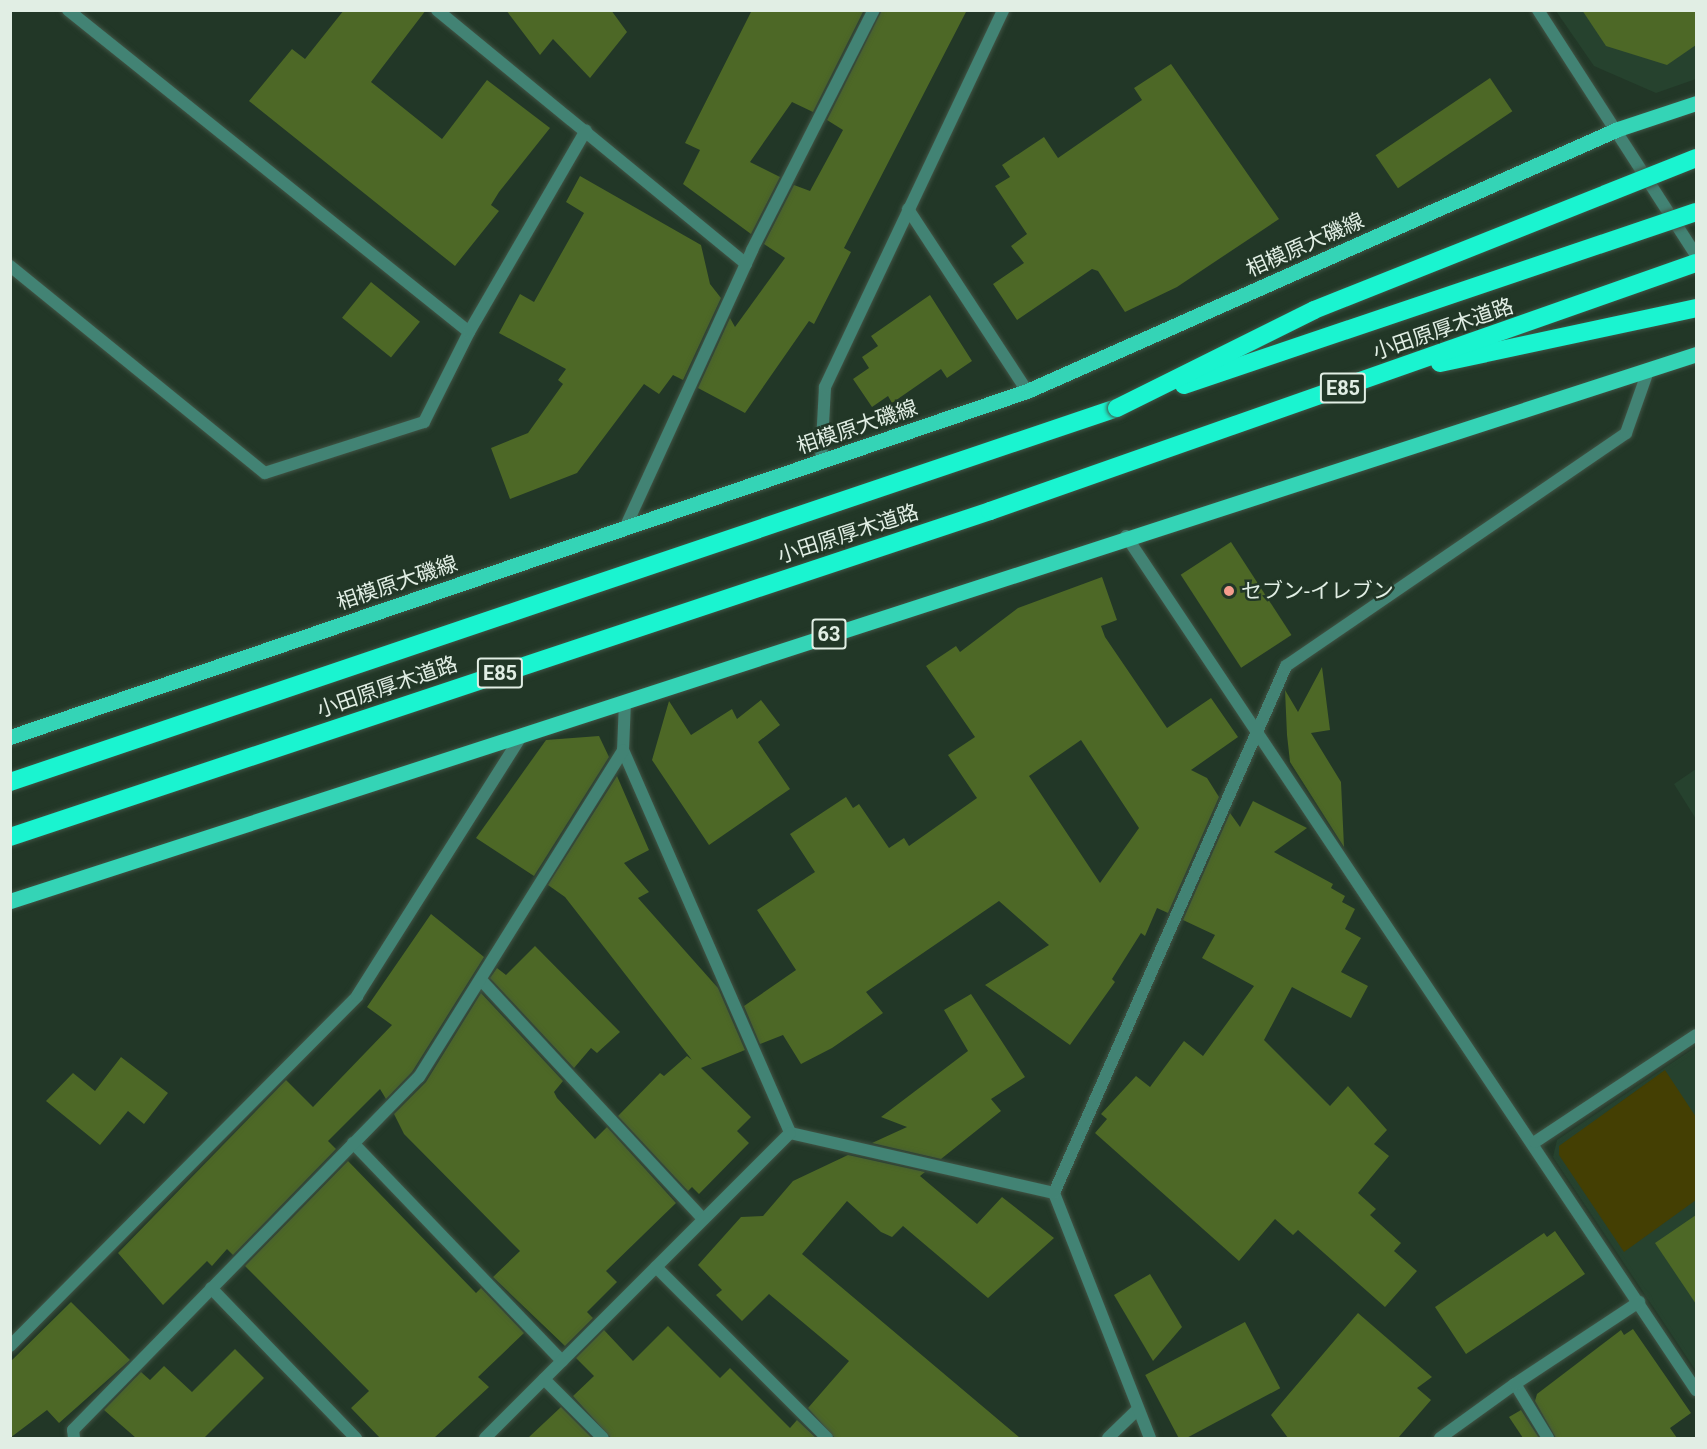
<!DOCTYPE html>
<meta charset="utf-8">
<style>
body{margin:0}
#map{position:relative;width:1707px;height:1449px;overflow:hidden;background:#223727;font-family:Roboto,"Noto Sans JP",sans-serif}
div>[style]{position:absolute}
.built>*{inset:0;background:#26422e}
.green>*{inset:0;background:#443f03}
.building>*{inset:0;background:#4d6826;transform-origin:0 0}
.roads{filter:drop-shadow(0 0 2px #415445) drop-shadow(0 0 2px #415445)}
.minor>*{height:12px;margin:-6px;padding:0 6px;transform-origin:6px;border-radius:6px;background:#428374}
.tertiary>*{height:12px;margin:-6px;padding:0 6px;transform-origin:6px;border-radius:6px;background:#428374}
.primary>*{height:15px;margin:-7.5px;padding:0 7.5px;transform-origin:7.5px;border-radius:7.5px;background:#34d4b6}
.motorway>*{height:18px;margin:-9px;padding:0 9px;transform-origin:9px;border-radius:9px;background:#1af4d0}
.bridges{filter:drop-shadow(0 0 2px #415445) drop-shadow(0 0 2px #415445)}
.motorway-bridge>*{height:18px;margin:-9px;padding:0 9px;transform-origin:9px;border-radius:9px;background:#1af4d0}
.dots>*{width:16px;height:16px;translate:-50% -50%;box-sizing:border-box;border:3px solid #223727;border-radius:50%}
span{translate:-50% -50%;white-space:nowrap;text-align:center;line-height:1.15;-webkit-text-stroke:5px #223727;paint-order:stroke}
.shield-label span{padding:2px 4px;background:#223727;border:2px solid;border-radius:4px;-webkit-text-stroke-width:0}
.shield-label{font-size:20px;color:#e1eee4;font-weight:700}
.street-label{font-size:21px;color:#e1eee4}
.poi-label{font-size:21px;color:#e1eee4}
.left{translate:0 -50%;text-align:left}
.frame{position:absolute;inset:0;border:12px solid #e1eee4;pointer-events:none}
</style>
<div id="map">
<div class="built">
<div style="clip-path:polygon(1556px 11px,1696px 11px,1696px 79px,1656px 93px,1594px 66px)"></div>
<div style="clip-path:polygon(1696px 769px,1696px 819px,1674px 784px)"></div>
<div style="clip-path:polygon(1696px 1047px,1696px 1371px,1553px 1157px,1557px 1140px)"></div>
</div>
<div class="green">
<div style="clip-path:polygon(1665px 1070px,1696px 1117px,1696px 1200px,1624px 1252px,1559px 1155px,1559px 1146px)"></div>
</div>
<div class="building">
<div style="clip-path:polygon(344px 10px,426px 10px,371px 82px,442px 139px,487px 80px,550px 128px,499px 192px,491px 205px,499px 211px,455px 266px,249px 101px,292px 49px,305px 59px)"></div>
<div style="clip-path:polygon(506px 10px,611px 10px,627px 32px,590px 78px,553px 39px,540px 55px)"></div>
<div style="clip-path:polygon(752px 10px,864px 10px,813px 112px,792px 102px,750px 162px,780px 177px,751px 234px,683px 184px,700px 150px,685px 143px)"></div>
<div style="clip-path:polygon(882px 10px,967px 10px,844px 248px,851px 252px,814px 324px,809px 321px,745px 413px,698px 388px,730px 318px,735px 327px,785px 258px,764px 244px,794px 185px,810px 191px,843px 130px,827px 120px)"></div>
<div style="clip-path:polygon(1582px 10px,1696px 10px,1696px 45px,1667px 65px,1606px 46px)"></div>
<div style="clip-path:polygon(1171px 64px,1279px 219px,1177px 287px,1125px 312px,1098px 271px,1092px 269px,1017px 320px,993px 284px,1024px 263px,1011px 246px,1027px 234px,995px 186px,1010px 177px,1002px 165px,1044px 137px,1058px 158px,1142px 100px,1134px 88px)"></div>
<div style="left:1490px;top:78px;width:40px;height:138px;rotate:56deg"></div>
<div style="clip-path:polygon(580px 176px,701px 245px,710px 284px,721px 298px,683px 380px,673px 375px,659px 394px,644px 384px,577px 473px,510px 499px,491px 448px,528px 433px,563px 384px,558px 380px,566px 369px,499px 333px,520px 294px,534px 302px,584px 213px,566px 202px)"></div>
<div style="left:371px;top:282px;width:63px;height:46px;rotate:39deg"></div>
<div style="clip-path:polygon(930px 295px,972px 361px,947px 378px,941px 369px,892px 403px,888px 396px,872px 407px,853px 379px,869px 368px,862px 357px,878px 346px,871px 336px)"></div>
<div style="left:1231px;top:542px;width:111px;height:60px;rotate:57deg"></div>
<div style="clip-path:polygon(evenodd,1102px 577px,1117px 620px,1101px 626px,1105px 637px,1167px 728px,1211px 698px,1238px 737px,1191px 770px,1207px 778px,1219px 797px,1168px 913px,1157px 908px,1145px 936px,1141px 933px,1112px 979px,1115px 982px,1070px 1045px,985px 985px,1049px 945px,999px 901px,866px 992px,883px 1013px,832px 1048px,801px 1064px,783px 1035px,760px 1044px,744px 1006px,796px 970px,757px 910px,815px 872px,790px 834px,846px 797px,853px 808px,859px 804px,889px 848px,904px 838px,909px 846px,977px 798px,948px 755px,975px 737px,926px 666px,956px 646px,960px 652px,1018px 608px,1102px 577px,1081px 740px,1139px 828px,1100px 883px,1029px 776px,1081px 740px)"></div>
<div style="clip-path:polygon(1322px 667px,1330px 730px,1311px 733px,1341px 782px,1344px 847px,1290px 762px,1287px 735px,1285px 690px,1298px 712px)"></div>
<div style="clip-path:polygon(761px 700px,780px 725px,758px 742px,790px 789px,709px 845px,652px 760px,669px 701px,691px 735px,732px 709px,737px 719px)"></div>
<div style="clip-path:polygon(599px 736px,609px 757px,534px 876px,476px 838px,546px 740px)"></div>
<div style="clip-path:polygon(617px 776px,649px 850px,624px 863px,649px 892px,638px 898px,718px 988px,745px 1050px,701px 1068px,751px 1117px,737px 1131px,749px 1143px,699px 1194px,692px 1187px,688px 1191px,618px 1116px,660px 1073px,664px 1076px,687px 1056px,692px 1060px,565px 897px,548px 885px)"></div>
<div style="clip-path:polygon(1253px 801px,1307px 828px,1274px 852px,1333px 884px,1331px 888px,1345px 896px,1342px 902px,1355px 909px,1345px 929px,1361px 938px,1341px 972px,1368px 986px,1351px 1018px,1292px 987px,1264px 1040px,1330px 1106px,1348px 1086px,1387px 1130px,1374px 1144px,1389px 1156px,1358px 1193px,1376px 1209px,1370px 1215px,1401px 1243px,1394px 1251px,1417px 1271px,1385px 1307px,1298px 1230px,1293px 1235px,1275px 1219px,1239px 1261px,1095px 1133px,1107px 1119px,1101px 1114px,1136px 1076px,1150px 1087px,1184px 1041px,1203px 1056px,1254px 986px,1202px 958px,1215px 935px,1183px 920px,1230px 813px,1240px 827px)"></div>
<div style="clip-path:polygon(431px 914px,484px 957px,412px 1072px,386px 1099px,380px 1089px,328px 1141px,336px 1149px,233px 1255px,227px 1249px,212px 1266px,207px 1261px,163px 1305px,118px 1253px,286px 1080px,313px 1107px,392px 1025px,367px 1007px)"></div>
<div style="clip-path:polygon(535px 946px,620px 1032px,597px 1053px,591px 1048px,574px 1068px,490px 978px,497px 968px,506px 975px)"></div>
<div style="clip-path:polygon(481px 993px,563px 1081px,554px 1092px,557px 1098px,595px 1139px,607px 1127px,676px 1203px,606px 1271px,617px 1282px,587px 1312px,593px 1318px,565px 1346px,493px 1277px,520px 1251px,404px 1134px,394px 1114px,426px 1082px)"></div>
<div style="clip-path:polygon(971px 994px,1025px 1077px,991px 1099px,1001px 1111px,941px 1159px,872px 1143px,907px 1127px,881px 1117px,968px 1051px,944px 1010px)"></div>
<div style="clip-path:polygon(121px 1057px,168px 1093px,144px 1124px,128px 1111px,100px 1145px,46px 1101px,73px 1073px,95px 1091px)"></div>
<div style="clip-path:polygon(848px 1155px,925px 1172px,920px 1176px,977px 1224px,1002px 1197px,1054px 1238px,988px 1298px,903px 1226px,892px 1237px,881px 1232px,847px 1201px,802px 1254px,1020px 1438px,835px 1438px,808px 1408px,849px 1361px,769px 1294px,742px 1321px,716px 1295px,722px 1290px,698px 1265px,741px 1217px,763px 1216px,793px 1181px)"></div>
<div style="clip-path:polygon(348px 1161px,476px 1293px,481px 1288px,524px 1333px,478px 1377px,489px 1387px,434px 1438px,380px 1438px,351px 1408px,369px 1391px,245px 1266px)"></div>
<div style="clip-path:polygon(1696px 1215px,1696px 1304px,1655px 1243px)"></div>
<div style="clip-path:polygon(1555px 1231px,1585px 1274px,1466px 1354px,1435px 1307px,1544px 1233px,1547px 1237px)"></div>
<div style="clip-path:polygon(1150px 1274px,1182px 1327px,1153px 1361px,1114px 1295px)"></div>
<div style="clip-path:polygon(71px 1302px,130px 1360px,59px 1423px,47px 1410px,10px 1438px,10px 1362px)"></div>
<div style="clip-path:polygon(1358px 1313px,1432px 1377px,1417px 1388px,1431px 1400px,1398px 1438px,1288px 1438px,1271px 1415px)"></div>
<div style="left:1245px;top:1322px;width:75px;height:113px;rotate:62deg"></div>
<div style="clip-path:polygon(668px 1326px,720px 1378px,730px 1368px,790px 1428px,797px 1420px,816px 1438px,611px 1438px,573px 1396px,594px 1376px,576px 1358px,604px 1330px,633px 1361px)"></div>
<div style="clip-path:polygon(1633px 1329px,1691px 1413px,1670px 1428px,1677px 1438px,1556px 1438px,1535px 1401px,1537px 1394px,1621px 1330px,1624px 1335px)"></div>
<div style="clip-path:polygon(235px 1349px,264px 1378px,204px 1438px,136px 1438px,104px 1410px,141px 1372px,150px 1380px,164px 1366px,192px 1392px)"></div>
<div style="clip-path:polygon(561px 1407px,592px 1438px,528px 1438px)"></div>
<div style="clip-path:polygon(1521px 1410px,1539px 1438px,1523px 1438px,1509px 1417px)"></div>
</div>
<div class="roads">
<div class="minor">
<div style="left:68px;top:10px;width:514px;rotate:38.76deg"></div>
<div style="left:437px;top:10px;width:400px;rotate:39.4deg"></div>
<div style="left:908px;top:209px;width:217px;rotate:56.8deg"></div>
<div style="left:10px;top:266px;width:328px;rotate:39.1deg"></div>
<div style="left:265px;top:473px;width:167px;rotate:-17.8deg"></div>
<div style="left:424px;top:422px;width:101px;rotate:-63.4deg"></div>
<div style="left:469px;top:332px;width:233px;rotate:-59.9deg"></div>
<div style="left:625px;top:528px;width:306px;rotate:-65.4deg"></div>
<div style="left:752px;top:250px;width:269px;rotate:-63.1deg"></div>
<div style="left:1126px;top:536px;width:1027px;rotate:56.28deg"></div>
<div style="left:625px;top:701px;width:49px;rotate:92.3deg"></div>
<div style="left:623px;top:750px;width:418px;rotate:66.4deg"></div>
<div style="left:482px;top:981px;width:325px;rotate:47.1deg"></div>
<div style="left:790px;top:1133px;width:271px;rotate:12.8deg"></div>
<div style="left:1535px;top:1142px;width:193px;rotate:-33.6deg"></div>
<div style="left:353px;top:1143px;width:302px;rotate:46.2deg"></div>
<div style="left:656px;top:1267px;width:242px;rotate:45deg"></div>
<div style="left:211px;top:1288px;width:209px;rotate:46deg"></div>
<div style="left:10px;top:1346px;width:493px;rotate:-45.2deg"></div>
<div style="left:357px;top:996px;width:309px;rotate:-57.7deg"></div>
<div style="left:544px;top:1379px;width:83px;rotate:45deg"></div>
<div style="left:74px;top:1438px;width:8px;rotate:-97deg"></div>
<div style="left:73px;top:1430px;width:494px;rotate:-45.6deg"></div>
<div style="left:419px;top:1077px;width:385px;rotate:-58deg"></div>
<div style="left:485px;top:1438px;width:431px;rotate:-45deg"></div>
<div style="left:1108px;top:1438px;width:39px;rotate:-44deg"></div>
<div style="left:1150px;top:1438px;width:263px;rotate:-111.4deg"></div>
<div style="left:1054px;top:1193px;width:576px;rotate:-66.24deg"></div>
<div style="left:1286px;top:666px;width:412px;rotate:-34.4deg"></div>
<div style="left:1626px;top:433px;width:66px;rotate:-70.5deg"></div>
<div style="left:1440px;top:1438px;width:92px;rotate:-35.8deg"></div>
<div style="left:1548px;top:1438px;width:63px;rotate:-121.4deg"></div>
<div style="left:1515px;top:1384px;width:149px;rotate:-33.5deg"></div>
</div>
<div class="tertiary">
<div style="left:1538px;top:10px;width:292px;rotate:57.2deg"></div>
<div style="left:821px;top:461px;width:74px;rotate:-86.9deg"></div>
<div style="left:825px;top:387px;width:417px;rotate:-64.7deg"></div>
</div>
<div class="primary">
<div style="left:10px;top:737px;width:1074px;rotate:-18.79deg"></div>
<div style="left:1027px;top:391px;width:646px;rotate:-23.91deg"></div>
<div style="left:1618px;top:129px;width:82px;rotate:-18.4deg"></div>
<div style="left:10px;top:901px;width:1773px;rotate:-17.97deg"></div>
</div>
<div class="motorway">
<div style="left:1440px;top:363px;width:262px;rotate:-12.1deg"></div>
<div style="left:10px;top:782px;width:1168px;rotate:-18.67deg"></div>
<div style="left:10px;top:837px;width:1033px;rotate:-18.4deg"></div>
<div style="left:990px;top:511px;width:748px;rotate:-19.36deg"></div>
</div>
</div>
<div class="bridges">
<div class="motorway-bridge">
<div style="left:1184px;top:385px;width:540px;rotate:-18.67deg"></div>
<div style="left:1117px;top:408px;width:220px;rotate:-26.4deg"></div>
<div style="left:1314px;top:310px;width:411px;rotate:-21.7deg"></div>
</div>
</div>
<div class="dots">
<div style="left:1229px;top:591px;background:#f49d8c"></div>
</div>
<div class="shield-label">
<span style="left:1343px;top:388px">E85</span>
<span style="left:829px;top:634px">63</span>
<span style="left:500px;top:673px">E85</span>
</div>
<div class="street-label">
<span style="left:1305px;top:245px;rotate:-24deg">相模原大磯線</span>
<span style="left:1443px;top:329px;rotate:-19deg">小田原厚木道路</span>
<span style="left:857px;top:427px;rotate:-19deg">相模原大磯線</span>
<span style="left:848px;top:534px;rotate:-18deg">小田原厚木道路</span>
<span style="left:397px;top:583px;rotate:-19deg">相模原大磯線</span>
<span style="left:387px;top:687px;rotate:-19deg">小田原厚木道路</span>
</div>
<div class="poi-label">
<span class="left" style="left:1241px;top:591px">セブン-イレブン</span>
</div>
<div class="frame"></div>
</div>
